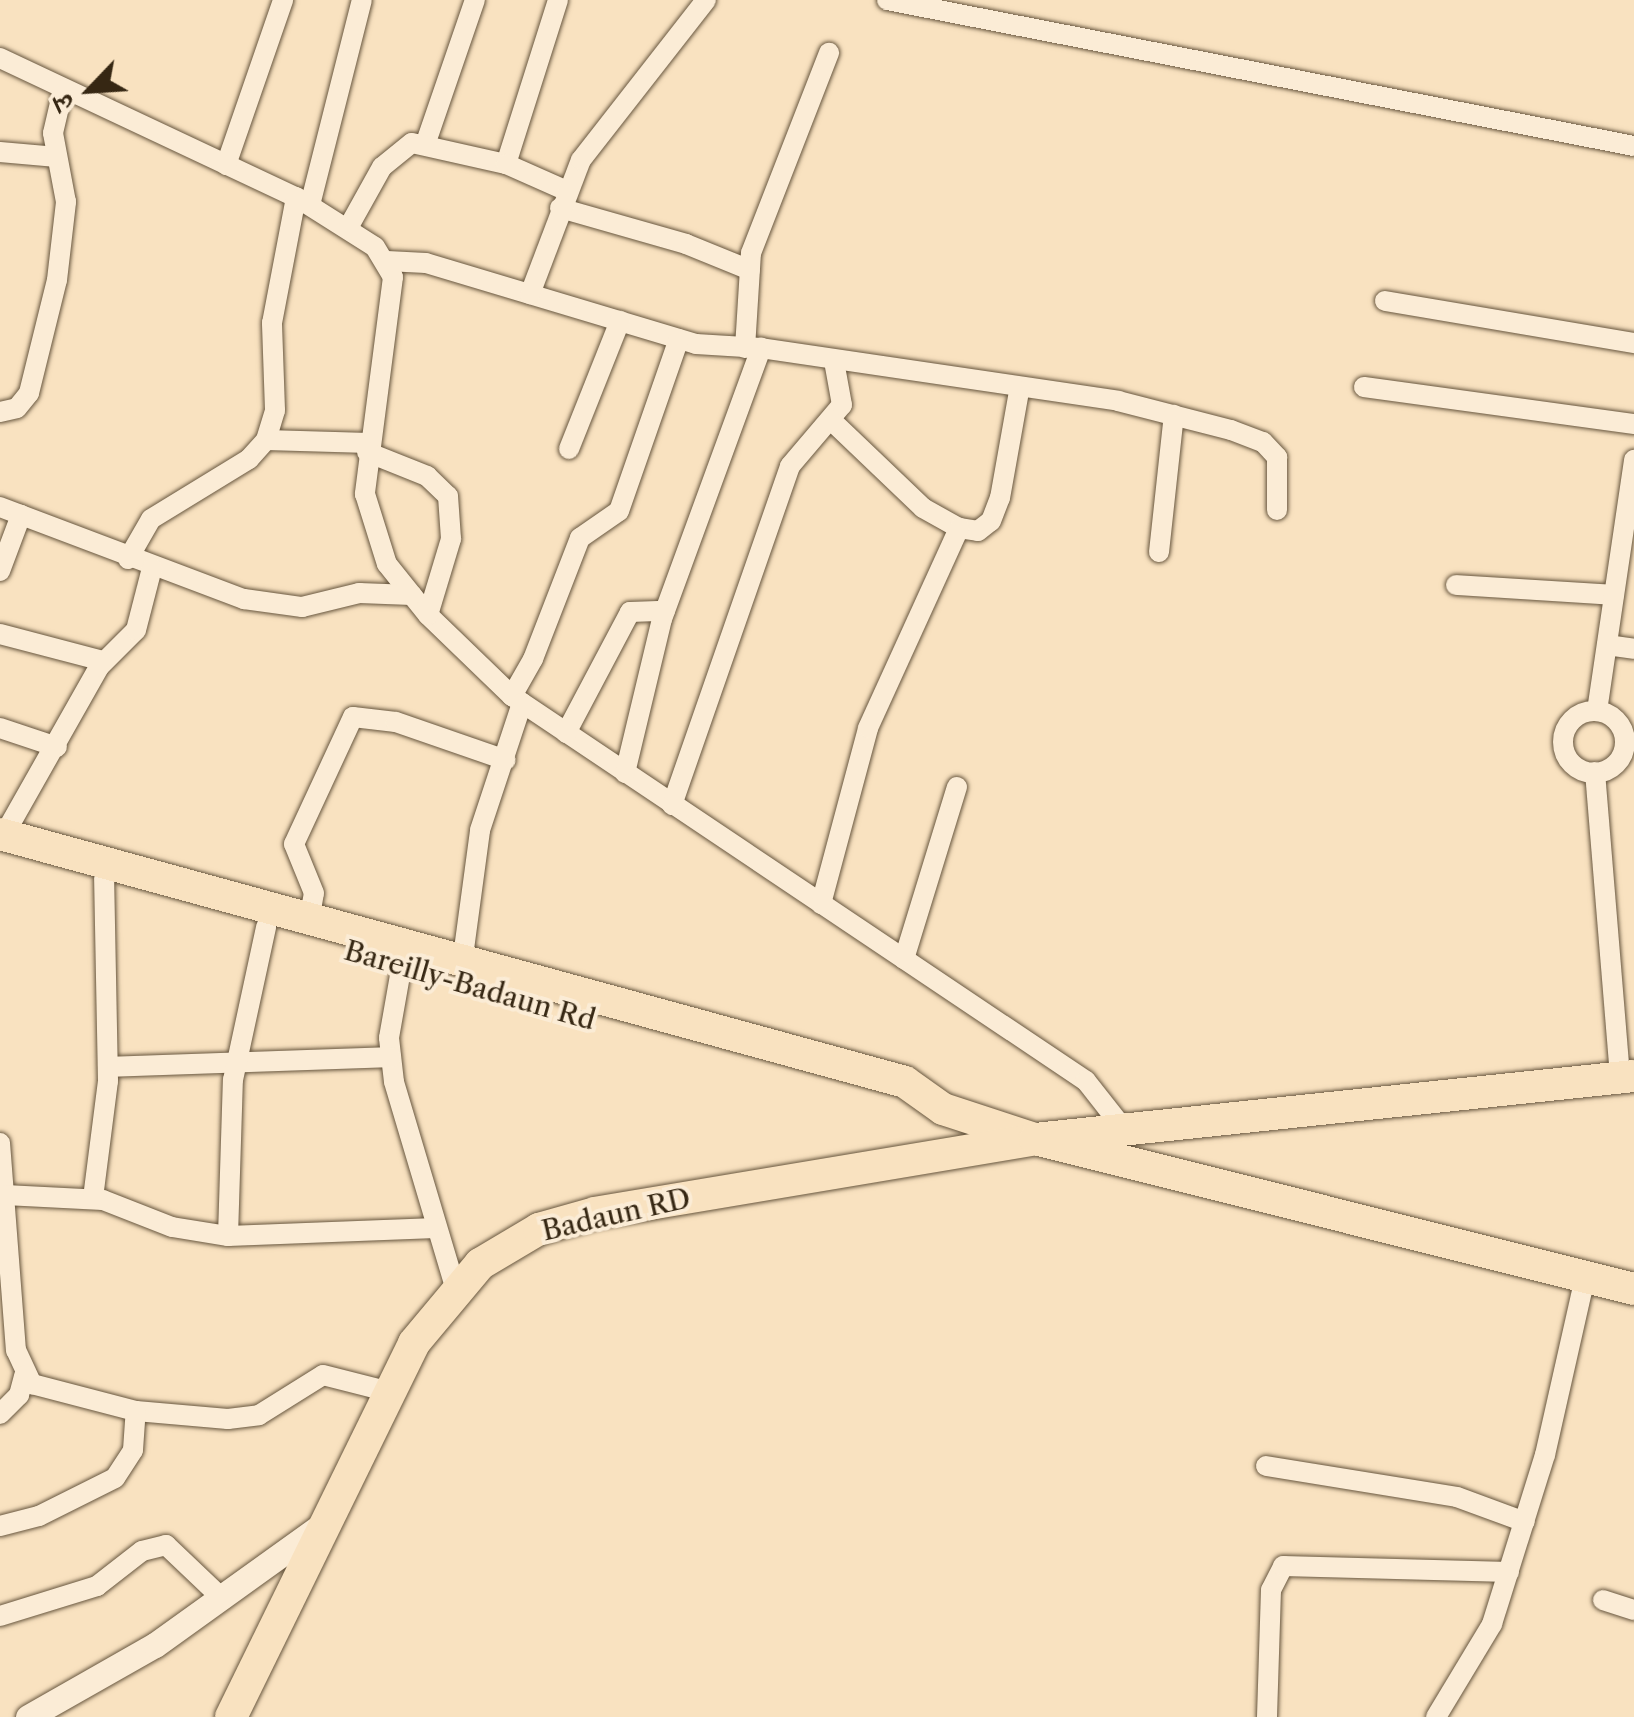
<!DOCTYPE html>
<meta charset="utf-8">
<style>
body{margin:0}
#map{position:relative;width:1634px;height:1717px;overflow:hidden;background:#f9e2c0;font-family:"Libre Caslon Text","Noto Serif Devanagari",serif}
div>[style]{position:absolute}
.roads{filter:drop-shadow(0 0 2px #67563e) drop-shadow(0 0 2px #67563e)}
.minor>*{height:20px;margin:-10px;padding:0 10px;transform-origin:10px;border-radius:10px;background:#fbecd6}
.minor>.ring{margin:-10px;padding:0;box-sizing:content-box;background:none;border:20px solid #fbecd6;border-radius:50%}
.tertiary>*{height:25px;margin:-12.5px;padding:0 12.5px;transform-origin:12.5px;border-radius:12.5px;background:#fbecd6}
.primary>*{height:32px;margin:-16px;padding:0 16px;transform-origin:16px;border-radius:16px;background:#f9e2c0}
span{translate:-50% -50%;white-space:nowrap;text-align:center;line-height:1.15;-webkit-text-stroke:8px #fbecd6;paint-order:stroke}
.street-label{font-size:28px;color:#362713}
.north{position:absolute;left:40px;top:40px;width:100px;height:100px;-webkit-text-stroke:8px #fbecd6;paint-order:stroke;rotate:245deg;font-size:28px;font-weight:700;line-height:40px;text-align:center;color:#362713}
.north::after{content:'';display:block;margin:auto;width:35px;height:45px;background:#362713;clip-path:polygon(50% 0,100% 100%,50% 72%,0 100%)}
</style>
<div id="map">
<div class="roads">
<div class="minor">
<div style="left:887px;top:0;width:761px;rotate:11.06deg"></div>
<div style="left:0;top:58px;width:327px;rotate:25.2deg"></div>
<div style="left:296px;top:197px;width:93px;rotate:32.3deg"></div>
<div style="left:375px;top:247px;width:35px;rotate:59deg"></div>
<div style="left:393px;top:277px;width:219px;rotate:97.4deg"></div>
<div style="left:365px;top:494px;width:73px;rotate:72.6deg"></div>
<div style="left:387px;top:564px;width:65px;rotate:51.2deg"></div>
<div style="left:428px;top:615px;width:117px;rotate:44deg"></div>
<div style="left:512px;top:696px;width:691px;rotate:33.85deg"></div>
<div style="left:1086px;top:1081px;width:60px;rotate:51.8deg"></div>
<div style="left:425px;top:145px;width:153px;rotate:-71deg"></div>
<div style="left:0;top:152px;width:57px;rotate:5deg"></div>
<div style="left:506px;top:164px;width:172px;rotate:-72.4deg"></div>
<div style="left:226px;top:165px;width:175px;rotate:-70.9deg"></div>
<div style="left:310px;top:205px;width:211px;rotate:-75.8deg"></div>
<div style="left:560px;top:208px;width:131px;rotate:15.9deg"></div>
<div style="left:686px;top:244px;width:69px;rotate:22.1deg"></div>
<div style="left:348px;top:228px;width:70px;rotate:-60.9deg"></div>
<div style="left:382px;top:167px;width:38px;rotate:-39deg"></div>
<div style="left:412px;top:143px;width:96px;rotate:12.6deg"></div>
<div style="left:506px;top:164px;width:67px;rotate:23.9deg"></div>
<div style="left:387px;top:261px;width:39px;rotate:3deg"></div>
<div style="left:426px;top:263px;width:282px;rotate:16.7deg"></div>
<div style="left:696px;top:344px;width:65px;rotate:3.5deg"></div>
<div style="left:761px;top:348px;width:361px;rotate:8.4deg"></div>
<div style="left:1118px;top:401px;width:117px;rotate:14.4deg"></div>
<div style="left:1231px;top:430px;width:34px;rotate:21deg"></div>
<div style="left:1263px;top:442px;width:21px;rotate:47deg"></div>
<div style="left:1277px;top:457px;width:53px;rotate:90deg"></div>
<div style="left:530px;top:294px;width:143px;rotate:-69.2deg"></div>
<div style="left:581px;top:160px;width:203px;rotate:-52deg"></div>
<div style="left:1385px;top:301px;width:253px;rotate:9.6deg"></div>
<div style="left:745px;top:348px;width:95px;rotate:-86.4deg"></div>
<div style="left:751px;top:253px;width:215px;rotate:-68.7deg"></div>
<div style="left:1364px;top:387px;width:273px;rotate:7.8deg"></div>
<div style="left:0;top:412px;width:17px;rotate:-13deg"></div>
<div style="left:17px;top:408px;width:19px;rotate:-51deg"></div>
<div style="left:29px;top:393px;width:116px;rotate:-76.1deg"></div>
<div style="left:57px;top:280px;width:79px;rotate:-83.4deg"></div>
<div style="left:66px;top:202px;width:70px;rotate:-100.7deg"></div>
<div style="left:53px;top:133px;width:44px;rotate:-76.9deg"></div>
<div style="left:832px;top:421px;width:126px;rotate:43.7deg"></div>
<div style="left:923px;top:508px;width:41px;rotate:29.1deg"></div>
<div style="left:959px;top:528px;width:19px;rotate:9deg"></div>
<div style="left:978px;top:531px;width:16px;rotate:-38deg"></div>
<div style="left:991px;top:521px;width:25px;rotate:-69deg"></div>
<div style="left:1000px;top:498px;width:109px;rotate:-79.9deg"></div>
<div style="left:266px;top:440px;width:103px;rotate:1.7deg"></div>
<div style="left:569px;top:449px;width:138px;rotate:-68.3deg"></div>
<div style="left:367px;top:452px;width:65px;rotate:21.8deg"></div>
<div style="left:427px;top:476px;width:29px;rotate:44deg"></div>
<div style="left:448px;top:496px;width:43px;rotate:86deg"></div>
<div style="left:451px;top:539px;width:79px;rotate:106.8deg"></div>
<div style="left:0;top:507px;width:261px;rotate:20.7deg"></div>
<div style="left:244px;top:599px;width:59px;rotate:7.9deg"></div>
<div style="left:302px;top:607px;width:59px;rotate:-13.8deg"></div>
<div style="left:359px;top:593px;width:53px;rotate:2.2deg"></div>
<div style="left:1159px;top:552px;width:138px;rotate:-83.8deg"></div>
<div style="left:128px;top:559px;width:46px;rotate:-60.1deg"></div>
<div style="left:151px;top:519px;width:115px;rotate:-31.5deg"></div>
<div style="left:249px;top:459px;width:25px;rotate:-48deg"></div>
<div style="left:266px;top:440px;width:31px;rotate:-73deg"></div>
<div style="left:275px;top:410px;width:87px;rotate:-92deg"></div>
<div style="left:272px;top:323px;width:128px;rotate:-79.2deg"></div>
<div style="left:0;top:571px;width:60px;rotate:-69.4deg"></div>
<div style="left:1456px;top:585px;width:158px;rotate:3.6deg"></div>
<div style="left:0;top:634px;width:106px;rotate:14.7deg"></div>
<div style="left:1607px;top:645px;width:27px;rotate:8deg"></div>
<div style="left:512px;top:696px;width:43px;rotate:-60.4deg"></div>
<div style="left:533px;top:659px;width:130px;rotate:-68.8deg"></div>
<div style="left:580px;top:538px;width:47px;rotate:-34.7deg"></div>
<div style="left:619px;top:511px;width:182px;rotate:-70.8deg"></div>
<div style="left:1597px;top:711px;width:254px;rotate:-81.6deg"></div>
<div class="ring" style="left:1563px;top:711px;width:42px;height:42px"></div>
<div style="left:0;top:728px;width:60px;rotate:18.4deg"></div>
<div style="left:566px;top:733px;width:137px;rotate:-62.1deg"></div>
<div style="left:630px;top:612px;width:35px;rotate:-2deg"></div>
<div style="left:1595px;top:772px;width:307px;rotate:85.3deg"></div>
<div style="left:625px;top:773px;width:158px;rotate:-76.5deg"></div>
<div style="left:662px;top:619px;width:289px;rotate:-69.9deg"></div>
<div style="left:672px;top:805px;width:359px;rotate:-70.8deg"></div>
<div style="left:790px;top:466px;width:80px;rotate:-49.6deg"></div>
<div style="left:842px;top:405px;width:45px;rotate:-100.3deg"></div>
<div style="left:4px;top:835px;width:193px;rotate:-60.5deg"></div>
<div style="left:99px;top:667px;width:52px;rotate:-45deg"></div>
<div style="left:136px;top:630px;width:64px;rotate:-75.5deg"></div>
<div style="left:821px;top:904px;width:182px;rotate:-75deg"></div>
<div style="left:868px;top:728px;width:220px;rotate:-65.5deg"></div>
<div style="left:309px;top:921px;width:28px;rotate:-80deg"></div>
<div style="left:314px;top:893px;width:53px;rotate:-112.2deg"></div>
<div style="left:294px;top:844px;width:140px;rotate:-65.1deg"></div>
<div style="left:353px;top:717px;width:43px;rotate:6.6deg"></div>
<div style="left:396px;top:722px;width:116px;rotate:19.1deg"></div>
<div style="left:904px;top:959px;width:180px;rotate:-72.9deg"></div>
<div style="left:402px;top:964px;width:75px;rotate:100deg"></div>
<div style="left:389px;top:1038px;width:44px;rotate:83.5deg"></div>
<div style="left:394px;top:1082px;width:214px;rotate:73.4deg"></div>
<div style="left:462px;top:964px;width:135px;rotate:-82.3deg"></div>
<div style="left:480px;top:830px;width:134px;rotate:-71.7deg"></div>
<div style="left:108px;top:1067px;width:283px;rotate:-2deg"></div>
<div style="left:0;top:1143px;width:208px;rotate:85.6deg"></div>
<div style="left:16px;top:1350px;width:38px;rotate:65deg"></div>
<div style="left:32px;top:1384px;width:107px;rotate:14.6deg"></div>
<div style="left:136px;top:1411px;width:92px;rotate:5deg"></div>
<div style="left:228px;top:1419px;width:31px;rotate:-7deg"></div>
<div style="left:259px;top:1415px;width:75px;rotate:-32deg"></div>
<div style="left:323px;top:1375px;width:65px;rotate:14.3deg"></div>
<div style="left:5px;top:1195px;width:98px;rotate:2.9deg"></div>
<div style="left:103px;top:1200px;width:74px;rotate:21.4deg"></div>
<div style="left:172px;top:1227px;width:57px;rotate:9.1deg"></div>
<div style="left:228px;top:1236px;width:208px;rotate:-2.2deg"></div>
<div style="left:93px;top:1198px;width:118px;rotate:-82.7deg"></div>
<div style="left:108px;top:1081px;width:203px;rotate:-91.1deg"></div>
<div style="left:228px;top:1236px;width:156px;rotate:-88.2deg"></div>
<div style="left:233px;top:1080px;width:157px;rotate:-77.8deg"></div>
<div style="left:0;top:1414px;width:27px;rotate:-45deg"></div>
<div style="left:19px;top:1395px;width:20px;rotate:-75deg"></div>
<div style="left:1266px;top:1466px;width:193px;rotate:9.2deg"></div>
<div style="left:1457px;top:1497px;width:72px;rotate:20.2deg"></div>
<div style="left:0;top:1526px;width:40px;rotate:-14.4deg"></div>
<div style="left:39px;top:1516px;width:85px;rotate:-26.6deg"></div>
<div style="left:115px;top:1478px;width:33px;rotate:-57deg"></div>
<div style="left:133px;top:1450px;width:39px;rotate:-86deg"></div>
<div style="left:1603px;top:1600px;width:33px;rotate:18deg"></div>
<div style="left:0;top:1616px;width:102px;rotate:-17.2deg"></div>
<div style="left:97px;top:1586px;width:57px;rotate:-37.9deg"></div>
<div style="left:142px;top:1551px;width:25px;rotate:-14deg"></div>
<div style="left:166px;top:1545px;width:79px;rotate:43.5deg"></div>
<div style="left:1267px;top:1717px;width:127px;rotate:-88.2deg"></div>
<div style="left:1271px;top:1590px;width:27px;rotate:-63deg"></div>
<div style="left:1283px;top:1566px;width:226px;rotate:1.5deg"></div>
<div style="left:1436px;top:1717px;width:109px;rotate:-58.9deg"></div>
<div style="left:1492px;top:1624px;width:177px;rotate:-72.6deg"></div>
<div style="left:1545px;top:1455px;width:182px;rotate:-77.3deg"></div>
</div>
<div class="tertiary">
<div style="left:28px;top:1717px;width:146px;rotate:-29.6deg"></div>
<div style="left:155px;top:1645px;width:211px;rotate:-35.7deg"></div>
</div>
<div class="primary">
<div style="left:0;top:834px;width:938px;rotate:15.32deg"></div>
<div style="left:905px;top:1082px;width:47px;rotate:35.4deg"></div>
<div style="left:943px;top:1109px;width:97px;rotate:18.1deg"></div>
<div style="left:1035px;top:1139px;width:617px;rotate:14.06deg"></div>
<div style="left:231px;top:1717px;width:416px;rotate:-63.9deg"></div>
<div style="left:414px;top:1343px;width:103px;rotate:-50.1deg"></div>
<div style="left:480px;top:1264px;width:69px;rotate:-30.7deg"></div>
<div style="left:539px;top:1229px;width:58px;rotate:-15.9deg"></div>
<div style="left:595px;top:1213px;width:446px;rotate:-9.5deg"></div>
<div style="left:1035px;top:1139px;width:602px;rotate:-6deg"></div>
</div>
</div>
<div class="street-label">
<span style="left:470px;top:985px;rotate:16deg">Bareilly-Badaun Rd</span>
<span style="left:616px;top:1214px;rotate:-13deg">Badaun RD</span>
</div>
<div class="north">उ</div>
</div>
